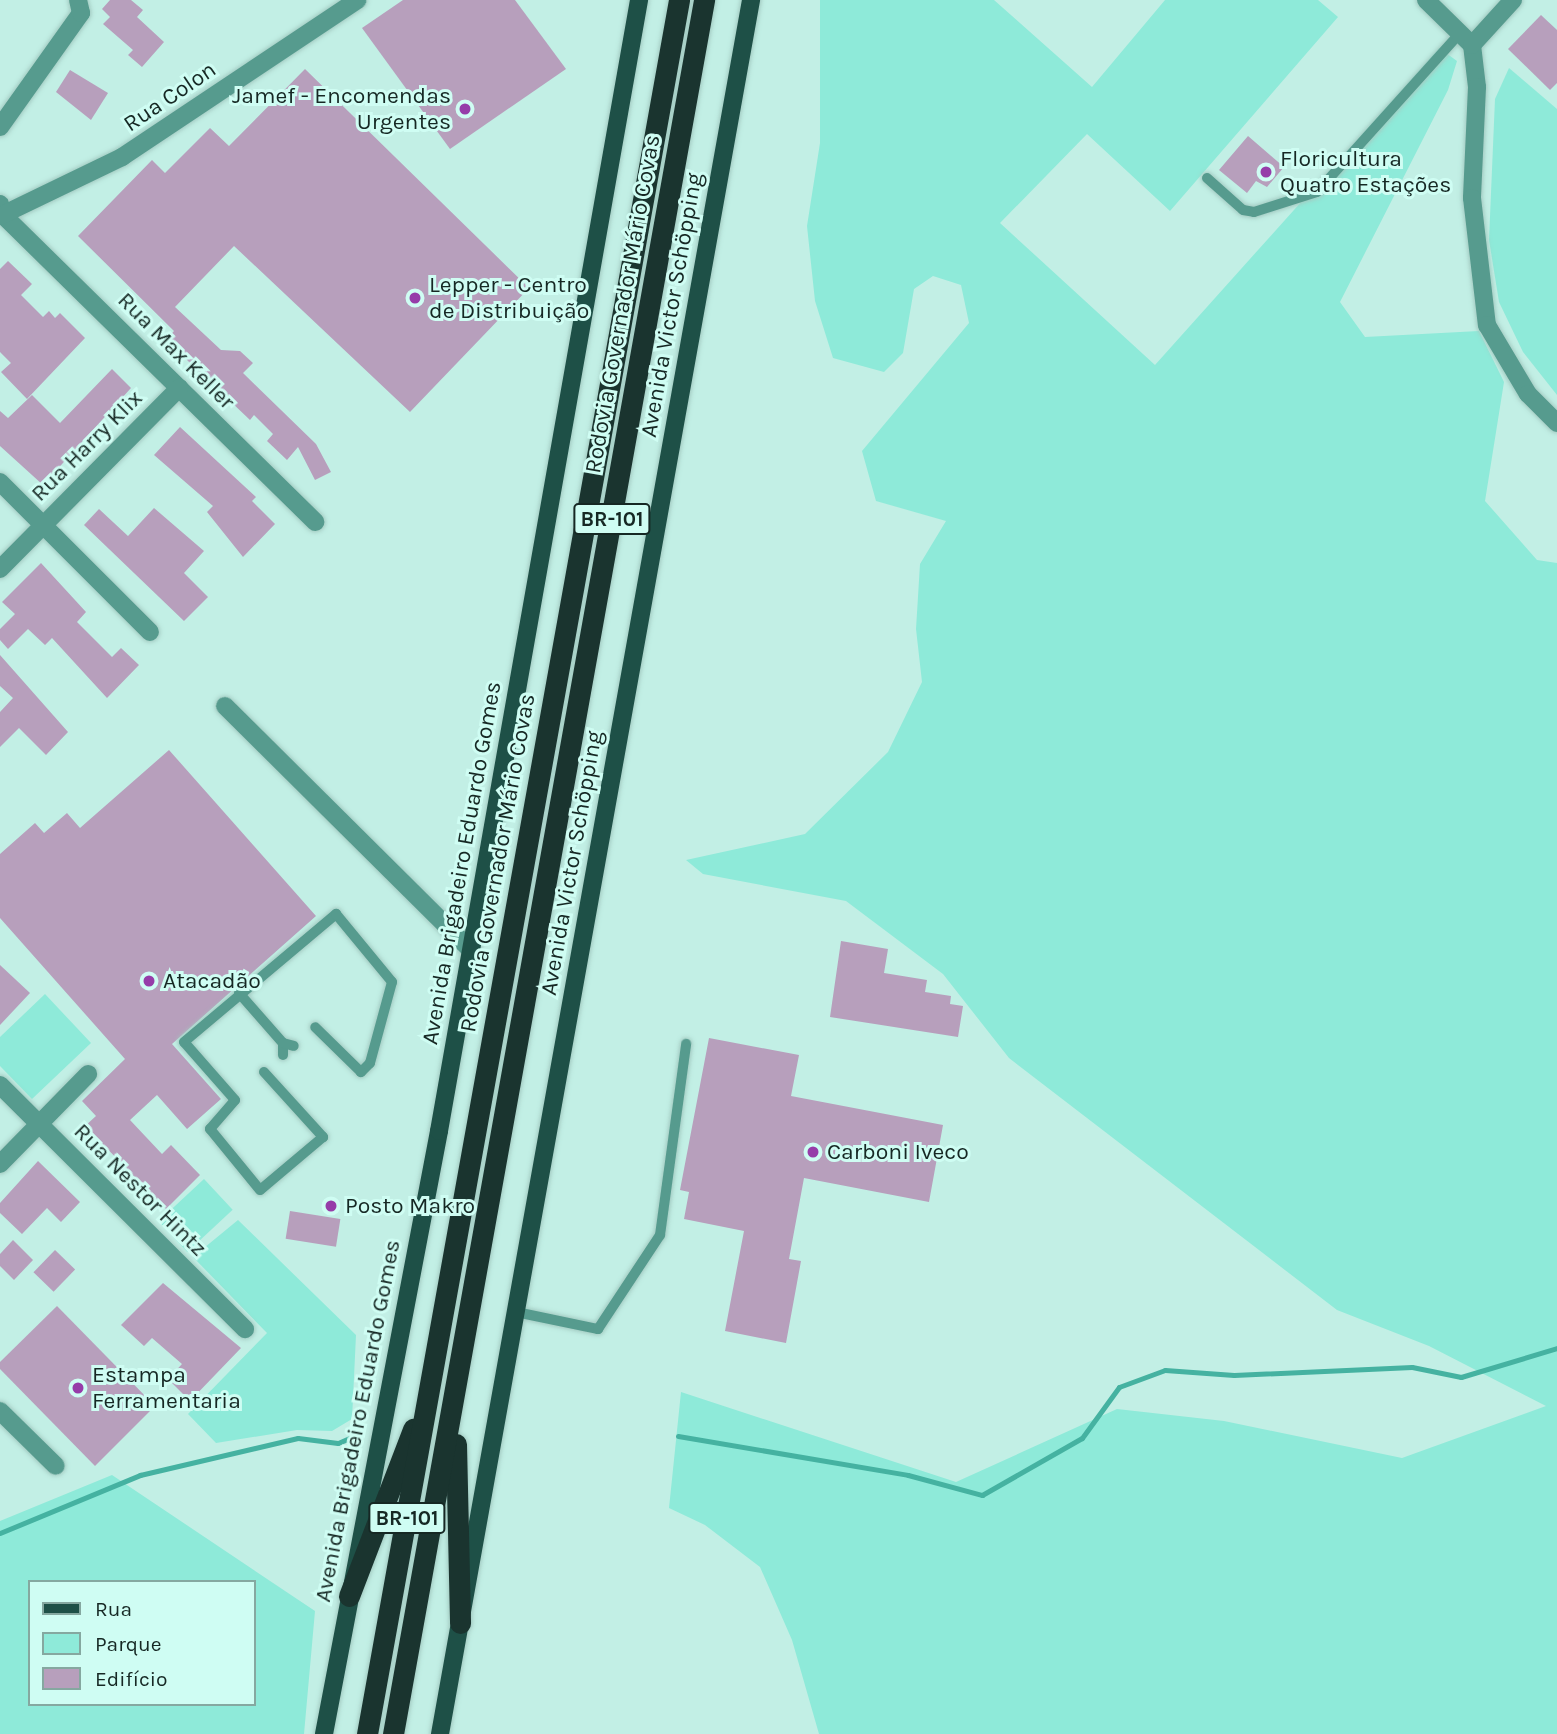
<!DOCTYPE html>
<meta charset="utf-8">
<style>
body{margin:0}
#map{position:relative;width:1557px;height:1734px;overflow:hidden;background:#c2efe5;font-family:Karla,sans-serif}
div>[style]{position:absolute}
.green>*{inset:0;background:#8eead9;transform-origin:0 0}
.stream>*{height:5px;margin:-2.5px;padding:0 2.5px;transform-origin:2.5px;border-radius:2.5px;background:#45b2a1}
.building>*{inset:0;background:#b79fbc;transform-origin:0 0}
.roads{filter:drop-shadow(0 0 2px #a3cbc2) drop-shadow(0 0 2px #a3cbc2)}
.service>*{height:10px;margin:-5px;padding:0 5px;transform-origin:5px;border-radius:5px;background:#569b8e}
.minor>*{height:18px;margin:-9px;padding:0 9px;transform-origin:9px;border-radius:9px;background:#569b8e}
.tertiary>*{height:18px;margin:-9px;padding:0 9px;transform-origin:9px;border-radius:9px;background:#569b8e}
.primary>*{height:18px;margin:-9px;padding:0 9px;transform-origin:9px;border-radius:9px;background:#1e5047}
.motorway>*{height:21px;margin:-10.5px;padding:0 10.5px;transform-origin:10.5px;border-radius:10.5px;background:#1a342f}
.dots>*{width:19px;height:19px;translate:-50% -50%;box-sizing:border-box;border:4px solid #cffdf3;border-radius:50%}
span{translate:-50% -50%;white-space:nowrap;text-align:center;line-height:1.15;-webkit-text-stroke:6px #cffdf3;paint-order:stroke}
.shield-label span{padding:2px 5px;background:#cffdf3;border:2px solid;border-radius:5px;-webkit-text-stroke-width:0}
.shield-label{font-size:21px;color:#162824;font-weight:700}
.poi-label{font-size:23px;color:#162824}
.right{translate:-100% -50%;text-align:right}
.left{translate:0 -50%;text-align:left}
.street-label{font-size:23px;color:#162824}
.legend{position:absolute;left:28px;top:1580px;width:228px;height:126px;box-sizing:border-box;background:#cffdf3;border:2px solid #85a8a0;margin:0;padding:9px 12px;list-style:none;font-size:21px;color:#162824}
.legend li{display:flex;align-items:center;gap:14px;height:35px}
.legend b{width:35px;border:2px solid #85a8a0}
</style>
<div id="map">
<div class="green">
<div style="clip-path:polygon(820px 0,994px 0,1092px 87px,1165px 0,1318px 0,1338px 17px,1170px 211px,1087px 134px,1000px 223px,1155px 365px,1439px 48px,1457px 61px,1448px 90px,1340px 302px,1365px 337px,1479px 331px,1504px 382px,1485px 501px,1537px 560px,1557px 563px,1557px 1734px,819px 1734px,792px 1640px,760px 1567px,705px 1525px,669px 1508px,681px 1392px,956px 1482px,1117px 1409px,1224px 1421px,1402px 1458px,1546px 1406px,1429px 1346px,1337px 1310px,1009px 1058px,943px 974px,846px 901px,703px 874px,686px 860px,805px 834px,888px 752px,922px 682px,916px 629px,920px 564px,946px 521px,876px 501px,862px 451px,969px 323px,961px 285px,933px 276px,914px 289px,903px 353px,884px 372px,833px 358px,815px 301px,807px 226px,820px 143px)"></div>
<div style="clip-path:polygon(1509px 68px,1557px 109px,1557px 395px,1523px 352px,1499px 302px,1489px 240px,1495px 99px)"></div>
<div style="clip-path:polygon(45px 994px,91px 1043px,32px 1099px,0 1066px,0 1037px)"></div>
<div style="left:204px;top:1179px;width:42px;height:62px;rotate:47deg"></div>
<div style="clip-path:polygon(238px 1220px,356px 1335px,352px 1419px,332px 1431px,297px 1430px,216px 1443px,188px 1414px,267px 1333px,193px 1257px)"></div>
<div style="clip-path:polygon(evenodd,112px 1475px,315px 1611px,304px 1734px,0 1734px,0 1521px,112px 1475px,30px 1582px,254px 1582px,254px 1704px,30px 1704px,30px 1582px)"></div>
</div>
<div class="stream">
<div style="left:678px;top:1436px;width:233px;rotate:9.6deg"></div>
<div style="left:908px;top:1475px;width:77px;rotate:15.1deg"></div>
<div style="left:982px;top:1495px;width:115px;rotate:-29.7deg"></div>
<div style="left:1082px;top:1438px;width:63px;rotate:-54deg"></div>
<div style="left:1119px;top:1387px;width:49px;rotate:-20.3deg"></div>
<div style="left:1165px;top:1370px;width:69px;rotate:4.1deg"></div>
<div style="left:1234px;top:1375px;width:178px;rotate:-2.6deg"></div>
<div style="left:1412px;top:1367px;width:50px;rotate:11.5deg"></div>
<div style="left:1461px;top:1377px;width:100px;rotate:-16.8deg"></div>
<div style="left:0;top:1533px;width:152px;rotate:-22.5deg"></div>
<div style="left:140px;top:1475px;width:162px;rotate:-13.2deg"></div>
<div style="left:298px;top:1438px;width:40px;rotate:7.1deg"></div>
<div style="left:338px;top:1443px;width:13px;rotate:-23deg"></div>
</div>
<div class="building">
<div style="clip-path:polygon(110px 0,131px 0,143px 10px,137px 17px,164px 42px,142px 67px,128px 55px,133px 50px,103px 24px,110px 17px,102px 9px)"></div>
<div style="clip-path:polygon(403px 0,515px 0,566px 69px,450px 149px,362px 28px)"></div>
<div style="clip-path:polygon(1541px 15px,1557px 30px,1557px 83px,1550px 90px,1508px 49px)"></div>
<div style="clip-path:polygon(305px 69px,529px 288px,410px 412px,234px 246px,175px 307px,221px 350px,240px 351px,253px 363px,243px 373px,316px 444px,331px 472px,315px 480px,298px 447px,287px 460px,267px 441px,273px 434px,254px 415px,250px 420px,166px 340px,174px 331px,78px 236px,152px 160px,165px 173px,210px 128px,229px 146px)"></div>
<div style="clip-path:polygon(70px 70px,108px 93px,91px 120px,56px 92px)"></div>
<div style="clip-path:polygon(1248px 136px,1284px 167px,1267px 187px,1256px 181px,1247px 193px,1219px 170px)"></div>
<div style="clip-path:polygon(8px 261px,32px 284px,21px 295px,43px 317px,49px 311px,55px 318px,60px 313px,85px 338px,27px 399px,1px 372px,11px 363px,0 352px,0 269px)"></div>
<div style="clip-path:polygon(112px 369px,131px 388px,43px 485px,0 446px,0 411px,8px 418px,32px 395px,60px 423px)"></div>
<div style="clip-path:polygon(180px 427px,256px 497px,252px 501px,275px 524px,243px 557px,207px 512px,213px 506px,154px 455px)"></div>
<div style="clip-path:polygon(154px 508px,204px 551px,184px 573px,208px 597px,184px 621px,84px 525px,99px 509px,128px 536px)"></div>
<div style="clip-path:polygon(41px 563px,86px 612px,77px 622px,112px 657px,121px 648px,139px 665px,107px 698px,52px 638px,45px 645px,28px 629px,8px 649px,0 640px,0 629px,15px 614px,2px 602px)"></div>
<div style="clip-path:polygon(0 655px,68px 732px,46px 755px,19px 728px,0 747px,0 712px,13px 698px,0 686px)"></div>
<div style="clip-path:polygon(169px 750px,316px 916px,172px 1044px,221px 1099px,187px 1129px,157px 1095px,130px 1120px,162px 1154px,171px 1145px,200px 1175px,166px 1209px,85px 1126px,96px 1116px,82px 1101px,125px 1059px,0 918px,0 854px,35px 823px,44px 833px,67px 813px,80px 828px)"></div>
<div style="clip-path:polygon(841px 941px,888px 949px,884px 973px,927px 980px,925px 992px,951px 996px,950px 1004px,963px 1006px,958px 1037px,830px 1017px)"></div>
<div style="clip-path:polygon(0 965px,30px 993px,0 1025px)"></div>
<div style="clip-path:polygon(709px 1038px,799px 1055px,791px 1096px,943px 1125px,929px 1202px,804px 1178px,789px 1259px,801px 1261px,786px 1343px,725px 1331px,744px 1231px,684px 1219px,689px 1192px,680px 1190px)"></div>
<div style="clip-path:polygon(38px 1161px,80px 1202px,61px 1222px,47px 1208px,22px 1234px,0 1213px,0 1203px)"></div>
<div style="left:290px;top:1211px;width:51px;height:28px;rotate:9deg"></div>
<div style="clip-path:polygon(13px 1240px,33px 1260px,14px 1280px,0 1266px,0 1254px)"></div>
<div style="left:55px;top:1250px;width:28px;height:31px;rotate:44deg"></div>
<div style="clip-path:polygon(163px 1283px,241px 1348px,190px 1401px,168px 1379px,182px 1364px,152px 1338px,144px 1346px,121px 1325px)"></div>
<div style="clip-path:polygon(57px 1306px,155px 1406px,95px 1466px,0 1369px,0 1362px)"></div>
</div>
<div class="roads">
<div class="service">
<div style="left:1207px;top:178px;width:48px;rotate:41.6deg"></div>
<div style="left:1243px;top:210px;width:11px;rotate:10deg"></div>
<div style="left:1254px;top:212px;width:66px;rotate:-17.6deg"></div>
<div style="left:1317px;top:192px;width:214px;rotate:-48deg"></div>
<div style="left:239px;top:993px;width:67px;rotate:48.7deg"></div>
<div style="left:283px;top:1055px;width:12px;rotate:-90deg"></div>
<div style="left:283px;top:1043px;width:11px;rotate:15deg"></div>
<div style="left:264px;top:1072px;width:88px;rotate:47.8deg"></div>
<div style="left:323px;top:1137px;width:82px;rotate:139.9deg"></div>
<div style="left:260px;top:1190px;width:79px;rotate:-129.3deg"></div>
<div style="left:210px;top:1129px;width:38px;rotate:-49deg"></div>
<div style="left:235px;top:1100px;width:77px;rotate:-131.3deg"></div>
<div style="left:184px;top:1042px;width:199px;rotate:-40.1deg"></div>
<div style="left:336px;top:914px;width:88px;rotate:50.5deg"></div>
<div style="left:392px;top:982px;width:84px;rotate:105.2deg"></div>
<div style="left:370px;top:1063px;width:13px;rotate:135deg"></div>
<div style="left:361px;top:1072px;width:64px;rotate:-135.6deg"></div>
<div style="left:516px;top:1312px;width:84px;rotate:11.7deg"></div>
<div style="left:598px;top:1329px;width:113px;rotate:-56.6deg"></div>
<div style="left:660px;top:1235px;width:193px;rotate:-82.2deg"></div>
</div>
<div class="minor">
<div style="left:1472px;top:45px;width:42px;rotate:83.2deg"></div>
<div style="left:1477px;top:87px;width:111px;rotate:92.6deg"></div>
<div style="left:1472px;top:198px;width:128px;rotate:83.3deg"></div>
<div style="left:1487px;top:325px;width:80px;rotate:59.3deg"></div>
<div style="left:1528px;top:394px;width:41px;rotate:45deg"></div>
<div style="left:0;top:127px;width:140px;rotate:-54.6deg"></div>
<div style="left:81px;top:13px;width:13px;rotate:-103deg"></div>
<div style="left:0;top:204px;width:11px;rotate:75deg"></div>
<div style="left:3px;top:215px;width:438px;rotate:44.5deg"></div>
<div style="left:0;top:482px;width:212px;rotate:45deg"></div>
<div style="left:0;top:569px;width:255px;rotate:-45.3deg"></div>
<div style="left:225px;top:706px;width:346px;rotate:44.8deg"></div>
<div style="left:0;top:1085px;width:346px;rotate:44.9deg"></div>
<div style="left:0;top:1164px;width:126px;rotate:-45.6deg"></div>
<div style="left:0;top:1411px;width:78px;rotate:44.5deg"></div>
</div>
<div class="tertiary">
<div style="left:1426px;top:0;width:64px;rotate:44.4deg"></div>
<div style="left:1472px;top:45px;width:61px;rotate:-47.7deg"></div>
<div style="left:0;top:216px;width:136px;rotate:-25.8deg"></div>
<div style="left:122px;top:157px;width:283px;rotate:-33.7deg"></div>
</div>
<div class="primary">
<div style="left:324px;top:1734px;width:614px;rotate:-79.2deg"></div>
<div style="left:439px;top:1131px;width:1149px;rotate:-79.97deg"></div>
<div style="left:440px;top:1734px;width:1762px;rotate:-79.83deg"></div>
</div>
<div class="motorway">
<div style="left:456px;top:1444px;width:179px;rotate:88.7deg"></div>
<div style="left:349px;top:1596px;width:179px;rotate:-69deg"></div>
<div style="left:367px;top:1734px;width:1762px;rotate:-79.8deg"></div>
<div style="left:393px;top:1734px;width:1762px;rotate:-79.83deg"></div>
</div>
</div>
<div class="dots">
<div style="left:465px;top:109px;background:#963da9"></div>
<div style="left:1266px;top:172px;background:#963da9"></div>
<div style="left:415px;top:298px;background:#963da9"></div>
<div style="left:149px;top:981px;background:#963da9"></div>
<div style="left:813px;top:1152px;background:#963da9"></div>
<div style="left:331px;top:1206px;background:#963da9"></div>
<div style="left:78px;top:1388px;background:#963da9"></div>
</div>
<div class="shield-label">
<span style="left:612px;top:519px">BR-101</span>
<span style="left:407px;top:1518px">BR-101</span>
</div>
<div class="poi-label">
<span class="right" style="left:451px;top:109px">Jamef - Encomendas<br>Urgentes</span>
<span class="left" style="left:1280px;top:172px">Floricultura<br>Quatro Estações</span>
<span class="left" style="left:429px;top:298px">Lepper - Centro<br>de Distribuição</span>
<span class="left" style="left:163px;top:981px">Atacadão</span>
<span class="left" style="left:827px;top:1152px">Carboni Iveco</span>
<span class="left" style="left:345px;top:1206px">Posto Makro</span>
<span class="left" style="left:92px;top:1388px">Estampa<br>Ferramentaria</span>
</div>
<div class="street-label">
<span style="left:170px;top:97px;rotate:-34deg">Rua Colon</span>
<span style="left:623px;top:304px;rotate:-80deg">Rodovia Governador Mário Covas</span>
<span style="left:672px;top:305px;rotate:-80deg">Avenida Victor Schöpping</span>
<span style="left:176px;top:351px;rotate:45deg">Rua Max Keller</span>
<span style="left:87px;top:446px;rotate:-45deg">Rua Harry Klix</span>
<span style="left:462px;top:863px;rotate:-80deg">Avenida Brigadeiro Eduardo Gomes</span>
<span style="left:498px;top:863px;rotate:-80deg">Rodovia Governador Mário Covas</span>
<span style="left:572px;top:863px;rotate:-80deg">Avenida Victor Schöpping</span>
<span style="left:140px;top:1190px;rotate:45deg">Rua Nestor Hintz</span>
<span style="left:358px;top:1421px;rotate:-79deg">Avenida Brigadeiro Eduardo Gomes</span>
</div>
<ul class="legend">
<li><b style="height:9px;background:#1e5047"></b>Rua</li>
<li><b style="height:19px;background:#8eead9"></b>Parque</li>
<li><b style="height:19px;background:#b79fbc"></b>Edifício</li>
</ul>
</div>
